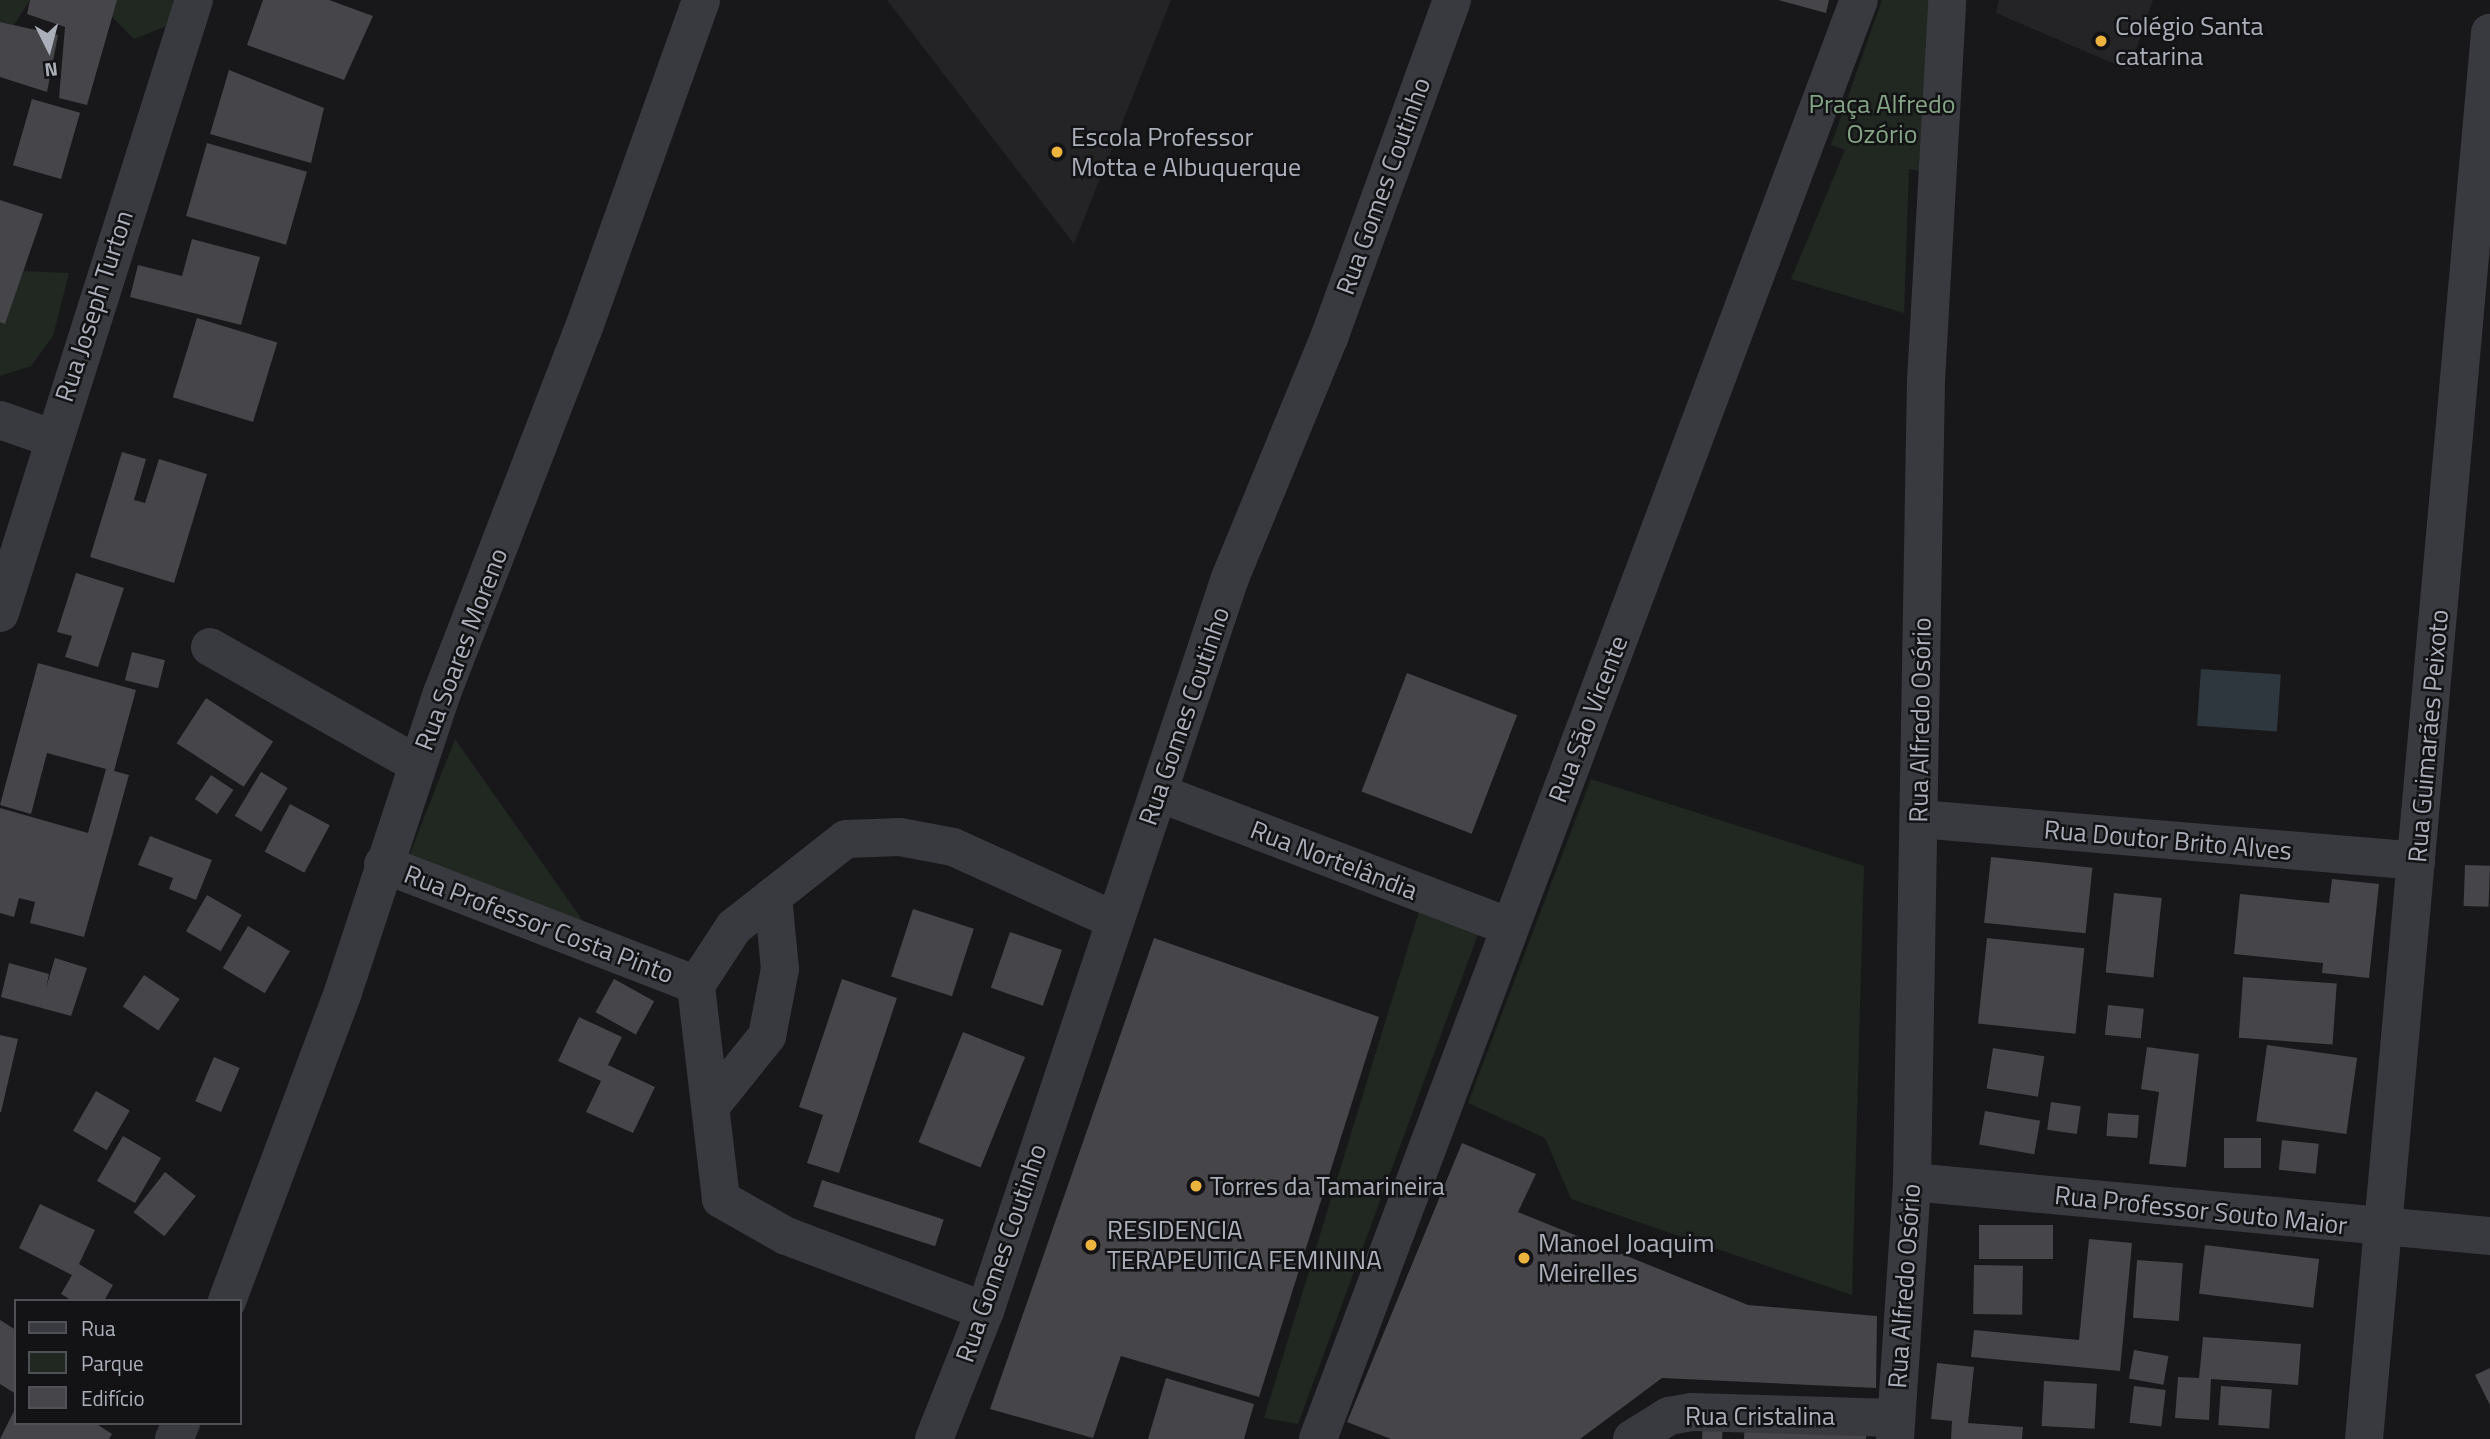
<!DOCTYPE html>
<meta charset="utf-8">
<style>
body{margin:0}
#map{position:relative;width:2490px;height:1439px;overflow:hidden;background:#18181a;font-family:"Titillium Web",sans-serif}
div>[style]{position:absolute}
.built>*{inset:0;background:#242427}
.green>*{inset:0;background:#202821}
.water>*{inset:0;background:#2f373e;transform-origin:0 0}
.building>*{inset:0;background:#45454a;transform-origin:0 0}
.minor>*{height:38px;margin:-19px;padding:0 19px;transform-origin:19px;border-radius:19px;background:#393a3f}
.tertiary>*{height:38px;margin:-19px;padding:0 19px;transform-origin:19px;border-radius:19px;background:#393a3f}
.dots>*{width:19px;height:19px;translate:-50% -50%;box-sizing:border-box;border:4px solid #131315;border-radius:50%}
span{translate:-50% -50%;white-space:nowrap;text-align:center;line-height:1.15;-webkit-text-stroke:5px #131315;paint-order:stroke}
.poi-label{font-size:26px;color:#abafba}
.left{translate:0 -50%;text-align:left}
.park-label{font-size:26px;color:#83a485}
.street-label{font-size:26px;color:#abafba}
.legend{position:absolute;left:14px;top:1299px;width:228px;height:126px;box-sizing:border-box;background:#131315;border:2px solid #505157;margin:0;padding:9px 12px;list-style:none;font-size:21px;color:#abafba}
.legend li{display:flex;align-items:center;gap:14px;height:35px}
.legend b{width:35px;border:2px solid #505157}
.north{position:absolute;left:14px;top:14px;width:70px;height:70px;-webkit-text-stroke:5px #131315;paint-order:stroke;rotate:174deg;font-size:19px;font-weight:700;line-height:28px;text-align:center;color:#abafba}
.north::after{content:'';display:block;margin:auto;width:24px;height:32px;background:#abafba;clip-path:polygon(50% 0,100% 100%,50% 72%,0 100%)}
</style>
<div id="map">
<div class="built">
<div style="clip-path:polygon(887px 0,1171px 0,1074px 244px)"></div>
<div style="clip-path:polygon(1999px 0,2153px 0,2129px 70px,1996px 13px)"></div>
</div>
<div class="green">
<div style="clip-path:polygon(0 0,30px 0,14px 25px,0 22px)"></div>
<div style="clip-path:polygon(117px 0,184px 0,172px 24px,134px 39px,112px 17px)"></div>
<div style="clip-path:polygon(1882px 0,1930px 0,1919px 171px,1909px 169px,1904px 313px,1791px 279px,1845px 150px,1831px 145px)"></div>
<div style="clip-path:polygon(23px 271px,69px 273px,53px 336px,31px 366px,0 376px,0 322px)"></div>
<div style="clip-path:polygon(455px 739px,595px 938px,409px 856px)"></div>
<div style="clip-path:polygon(1591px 779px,1864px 866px,1852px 1295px,1571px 1199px,1545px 1138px,1468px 1103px)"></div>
<div style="clip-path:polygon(1420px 908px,1481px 926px,1298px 1424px,1264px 1418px)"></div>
</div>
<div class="water">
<div style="left:2201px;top:669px;width:80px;height:57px;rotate:4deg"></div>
</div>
<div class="building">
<div style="clip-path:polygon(30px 0,117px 0,87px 105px,59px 98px,65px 27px,27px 14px)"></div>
<div style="clip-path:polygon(263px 0,329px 0,373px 16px,344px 80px,247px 45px)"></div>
<div style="clip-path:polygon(1778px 0,1829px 0,1826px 13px)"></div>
<div style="clip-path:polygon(0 22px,58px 35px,47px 92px,0 77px)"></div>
<div style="clip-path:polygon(229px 70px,324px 108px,311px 163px,210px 134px)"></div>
<div style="left:32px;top:99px;width:50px;height:69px;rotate:16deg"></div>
<div style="left:207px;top:143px;width:104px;height:76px;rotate:16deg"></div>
<div style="clip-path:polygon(0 200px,43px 214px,5px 324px,0 322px)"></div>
<div style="clip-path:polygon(192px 239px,260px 257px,241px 325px,130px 297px,138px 265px,182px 276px)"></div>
<div style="left:197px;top:318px;width:84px;height:83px;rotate:17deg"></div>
<div style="clip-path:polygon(122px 452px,146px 459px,134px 500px,145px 503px,159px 459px,207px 474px,174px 583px,90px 557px)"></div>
<div style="clip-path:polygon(76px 573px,124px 588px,98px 667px,65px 657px,72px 636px,57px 632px)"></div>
<div style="left:132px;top:652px;width:34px;height:29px;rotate:14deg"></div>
<div style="clip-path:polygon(38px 663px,136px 690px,114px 771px,129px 775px,84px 937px,30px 923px,35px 902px,19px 898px,14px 917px,0 913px,0 808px,88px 833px,106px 769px,47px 753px,31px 814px,0 805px)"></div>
<div style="left:1407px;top:673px;width:118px;height:127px;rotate:21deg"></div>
<div style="left:206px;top:698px;width:80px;height:54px;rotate:33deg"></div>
<div style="left:261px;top:772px;width:31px;height:51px;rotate:31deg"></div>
<div style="left:211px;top:775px;width:27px;height:29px;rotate:34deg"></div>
<div style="left:290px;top:804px;width:45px;height:54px;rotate:28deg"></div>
<div style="clip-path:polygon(150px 836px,212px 860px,196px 900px,169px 889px,173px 878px,138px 865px)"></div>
<div style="left:1991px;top:857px;width:102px;height:66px;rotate:6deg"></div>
<div style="left:2465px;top:865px;width:25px;height:41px;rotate:2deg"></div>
<div style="clip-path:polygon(2332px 879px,2379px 884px,2369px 978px,2322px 973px,2323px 963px,2234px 954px,2240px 894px,2329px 903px)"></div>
<div style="left:2114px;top:893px;width:48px;height:80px;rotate:6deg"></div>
<div style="left:207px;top:895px;width:40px;height:42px;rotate:30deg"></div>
<div style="left:913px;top:909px;width:64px;height:71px;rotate:18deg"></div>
<div style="left:248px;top:926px;width:49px;height:49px;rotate:31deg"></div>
<div style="left:1010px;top:932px;width:55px;height:59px;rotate:19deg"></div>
<div style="clip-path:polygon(1154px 938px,1379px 1017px,1259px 1397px,1121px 1356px,1093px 1438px,990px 1409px)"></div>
<div style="left:1987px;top:938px;width:98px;height:86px;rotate:6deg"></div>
<div style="clip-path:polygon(55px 958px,87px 968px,71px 1016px,1px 997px,9px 963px,49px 974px,46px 988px)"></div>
<div style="left:144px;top:975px;width:43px;height:38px;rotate:34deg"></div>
<div style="left:2243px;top:977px;width:94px;height:61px;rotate:4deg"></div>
<div style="left:614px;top:979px;width:46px;height:38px;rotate:29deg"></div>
<div style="clip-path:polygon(842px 979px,897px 998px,839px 1173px,807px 1163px,823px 1115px,799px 1107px)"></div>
<div style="left:2108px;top:1005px;width:36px;height:30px;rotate:6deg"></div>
<div style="clip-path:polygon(579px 1017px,622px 1037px,608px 1065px,655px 1087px,633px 1133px,586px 1112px,601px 1081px,558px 1061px)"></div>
<div style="left:963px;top:1032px;width:67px;height:119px;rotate:22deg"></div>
<div style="clip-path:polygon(0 1035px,18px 1039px,1px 1112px,0 1112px)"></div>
<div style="left:2267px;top:1045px;width:91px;height:77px;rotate:8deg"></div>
<div style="clip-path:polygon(2147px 1047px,2199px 1054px,2186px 1167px,2149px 1164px,2159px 1092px,2141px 1089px)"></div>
<div style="left:1993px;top:1048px;width:52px;height:41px;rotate:9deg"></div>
<div style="left:214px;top:1057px;width:28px;height:48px;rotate:23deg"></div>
<div style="left:96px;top:1091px;width:39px;height:46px;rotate:30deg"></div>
<div style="left:2051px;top:1102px;width:30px;height:28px;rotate:8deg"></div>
<div style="left:1985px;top:1111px;width:56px;height:34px;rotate:10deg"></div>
<div style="left:2108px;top:1113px;width:31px;height:23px;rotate:4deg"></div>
<div style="left:123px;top:1136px;width:44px;height:52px;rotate:30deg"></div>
<div style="left:2261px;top:1138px;width:30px;height:37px;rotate:90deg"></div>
<div style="left:2282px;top:1140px;width:37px;height:30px;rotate:6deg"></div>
<div style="clip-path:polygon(1462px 1143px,1536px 1174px,1518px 1212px,1748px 1305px,1877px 1316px,1876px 1388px,1662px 1378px,1580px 1439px,1391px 1439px,1347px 1422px)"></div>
<div style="left:165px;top:1172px;width:39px;height:51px;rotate:38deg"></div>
<div style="left:822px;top:1180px;width:128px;height:28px;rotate:18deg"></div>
<div style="clip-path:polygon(40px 1204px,95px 1230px,79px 1264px,113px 1285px,104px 1301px,73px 1301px,61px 1294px,72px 1275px,19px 1248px)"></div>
<div style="left:1979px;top:1225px;width:74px;height:34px"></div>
<div style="clip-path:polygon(2089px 1239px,2132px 1243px,2120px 1371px,1971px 1357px,1974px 1330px,2079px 1340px)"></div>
<div style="left:2205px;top:1245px;width:115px;height:49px;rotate:7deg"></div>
<div style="left:2137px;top:1260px;width:46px;height:58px;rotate:4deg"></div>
<div style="left:1974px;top:1265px;width:49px;height:49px;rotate:1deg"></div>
<div style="clip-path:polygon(0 1320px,16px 1330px,16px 1394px,0 1384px)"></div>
<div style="clip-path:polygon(2203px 1337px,2301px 1344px,2298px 1385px,2211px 1379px,2209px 1420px,2175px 1418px,2178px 1377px,2199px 1378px)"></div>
<div style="left:2134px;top:1350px;width:35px;height:29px;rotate:10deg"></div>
<div style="clip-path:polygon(1937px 1363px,1974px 1367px,1968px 1423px,2023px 1427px,2022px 1439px,1951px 1439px,1952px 1421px,1931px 1419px)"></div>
<div style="clip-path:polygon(2490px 1368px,2490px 1405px,2475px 1375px)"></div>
<div style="clip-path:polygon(1166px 1378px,1254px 1404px,1244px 1439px,1148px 1439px)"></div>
<div style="left:2044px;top:1381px;width:53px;height:45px;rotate:3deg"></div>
<div style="left:2134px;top:1386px;width:32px;height:37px;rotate:7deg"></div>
<div style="left:2221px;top:1386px;width:51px;height:39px;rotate:4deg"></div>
<div style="clip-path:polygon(16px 1407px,16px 1423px,95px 1423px,112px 1434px,109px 1439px,0 1439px)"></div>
<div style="left:1703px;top:1421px;width:20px;height:18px;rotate:3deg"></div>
<div style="clip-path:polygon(1745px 1421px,1867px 1426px,1866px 1439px,1744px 1439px)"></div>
</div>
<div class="minor">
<div style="left:0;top:420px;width:54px;rotate:19.4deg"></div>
<div style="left:210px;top:647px;width:238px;rotate:29.5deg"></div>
<div style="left:1159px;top:793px;width:375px;rotate:20.9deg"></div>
<div style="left:1919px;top:819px;width:499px;rotate:4.8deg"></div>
<div style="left:383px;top:864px;width:336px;rotate:21.1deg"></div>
<div style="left:714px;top:1102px;width:85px;rotate:-51.2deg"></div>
<div style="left:767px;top:1036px;width:68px;rotate:-79deg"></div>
<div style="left:780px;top:969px;width:73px;rotate:-95.5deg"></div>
<div style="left:1912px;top:1182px;width:581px;rotate:5.34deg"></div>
<div style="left:227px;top:1301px;width:330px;rotate:-69.4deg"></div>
<div style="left:343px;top:992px;width:315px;rotate:-71.7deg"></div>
<div style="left:442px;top:693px;width:389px;rotate:-68.8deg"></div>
<div style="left:583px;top:330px;width:350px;rotate:-70.3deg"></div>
<div style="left:985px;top:1311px;width:213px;rotate:-159.3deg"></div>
<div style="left:786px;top:1236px;width:75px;rotate:-150.4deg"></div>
<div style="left:721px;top:1199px;width:215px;rotate:-96.7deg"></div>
<div style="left:696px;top:985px;width:69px;rotate:-56.8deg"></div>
<div style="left:734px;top:927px;width:142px;rotate:-38.2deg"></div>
<div style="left:846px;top:839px;width:54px;rotate:-2.1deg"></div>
<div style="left:900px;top:837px;width:54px;rotate:10.7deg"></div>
<div style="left:953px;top:847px;width:175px;rotate:24.4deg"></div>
<div style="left:174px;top:1439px;width:17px;rotate:-66deg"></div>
<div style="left:1318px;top:1439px;width:1537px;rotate:-69.4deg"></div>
<div style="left:1632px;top:1439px;width:44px;rotate:-31.9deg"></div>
<div style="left:1669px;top:1416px;width:23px;rotate:-10deg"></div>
<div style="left:1692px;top:1412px;width:203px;rotate:1.7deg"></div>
<div style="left:1895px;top:1439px;width:258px;rotate:-86.2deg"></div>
<div style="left:1912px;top:1182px;width:801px;rotate:-89deg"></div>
<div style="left:1926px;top:381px;width:382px;rotate:-86.8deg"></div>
</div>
<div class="tertiary">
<div style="left:0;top:613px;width:643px;rotate:-72.44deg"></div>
<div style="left:934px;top:1439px;width:138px;rotate:-68.3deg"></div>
<div style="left:985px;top:1311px;width:773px;rotate:-71.52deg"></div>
<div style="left:1230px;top:578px;width:260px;rotate:-67.6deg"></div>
<div style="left:1329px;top:338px;width:360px;rotate:-70deg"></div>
<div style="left:2364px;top:1439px;width:1412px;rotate:-84.88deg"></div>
</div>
<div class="dots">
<div style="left:2101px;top:41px;background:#ecb33e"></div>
<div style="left:1057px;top:152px;background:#ecb33e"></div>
<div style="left:1196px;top:1186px;background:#ecb33e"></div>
<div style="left:1091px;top:1245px;background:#ecb33e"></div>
<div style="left:1524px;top:1258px;background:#ecb33e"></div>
</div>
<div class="poi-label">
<span class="left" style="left:2115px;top:41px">Colégio Santa<br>catarina</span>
<span class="left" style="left:1071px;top:152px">Escola Professor<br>Motta e Albuquerque</span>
<span class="left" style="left:1210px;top:1186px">Torres da Tamarineira</span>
<span class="left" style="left:1107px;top:1245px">RESIDENCIA<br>TERAPEUTICA FEMININA</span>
<span class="left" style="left:1538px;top:1258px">Manoel Joaquim<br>Meirelles</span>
</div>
<div class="park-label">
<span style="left:1882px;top:119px">Praça Alfredo<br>Ozório</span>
</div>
<div class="street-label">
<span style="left:1383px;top:186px;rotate:-70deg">Rua Gomes Coutinho</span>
<span style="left:94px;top:306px;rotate:-72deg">Rua Joseph Turton</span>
<span style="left:461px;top:649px;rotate:-69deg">Rua Soares Moreno</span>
<span style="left:1184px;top:716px;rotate:-71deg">Rua Gomes Coutinho</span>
<span style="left:1588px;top:719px;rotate:-69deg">Rua São Vicente</span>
<span style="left:1920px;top:720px;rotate:-89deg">Rua Alfredo Osório</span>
<span style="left:2428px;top:736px;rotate:-85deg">Rua Guimarães Peixoto</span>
<span style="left:2168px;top:840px;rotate:5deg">Rua Doutor Brito Alves</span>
<span style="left:1334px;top:860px;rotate:21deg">Rua Nortelândia</span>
<span style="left:539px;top:924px;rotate:21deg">Rua Professor Costa Pinto</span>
<span style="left:2201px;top:1210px;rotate:6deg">Rua Professor Souto Maior</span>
<span style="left:1001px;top:1253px;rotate:-71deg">Rua Gomes Coutinho</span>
<span style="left:1904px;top:1286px;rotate:-86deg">Rua Alfredo Osório</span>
<span style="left:1760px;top:1416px">Rua Cristalina</span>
</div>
<ul class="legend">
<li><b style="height:9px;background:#393a3f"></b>Rua</li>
<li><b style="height:19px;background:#202821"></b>Parque</li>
<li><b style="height:19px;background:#45454a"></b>Edifício</li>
</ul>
<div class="north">N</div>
</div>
